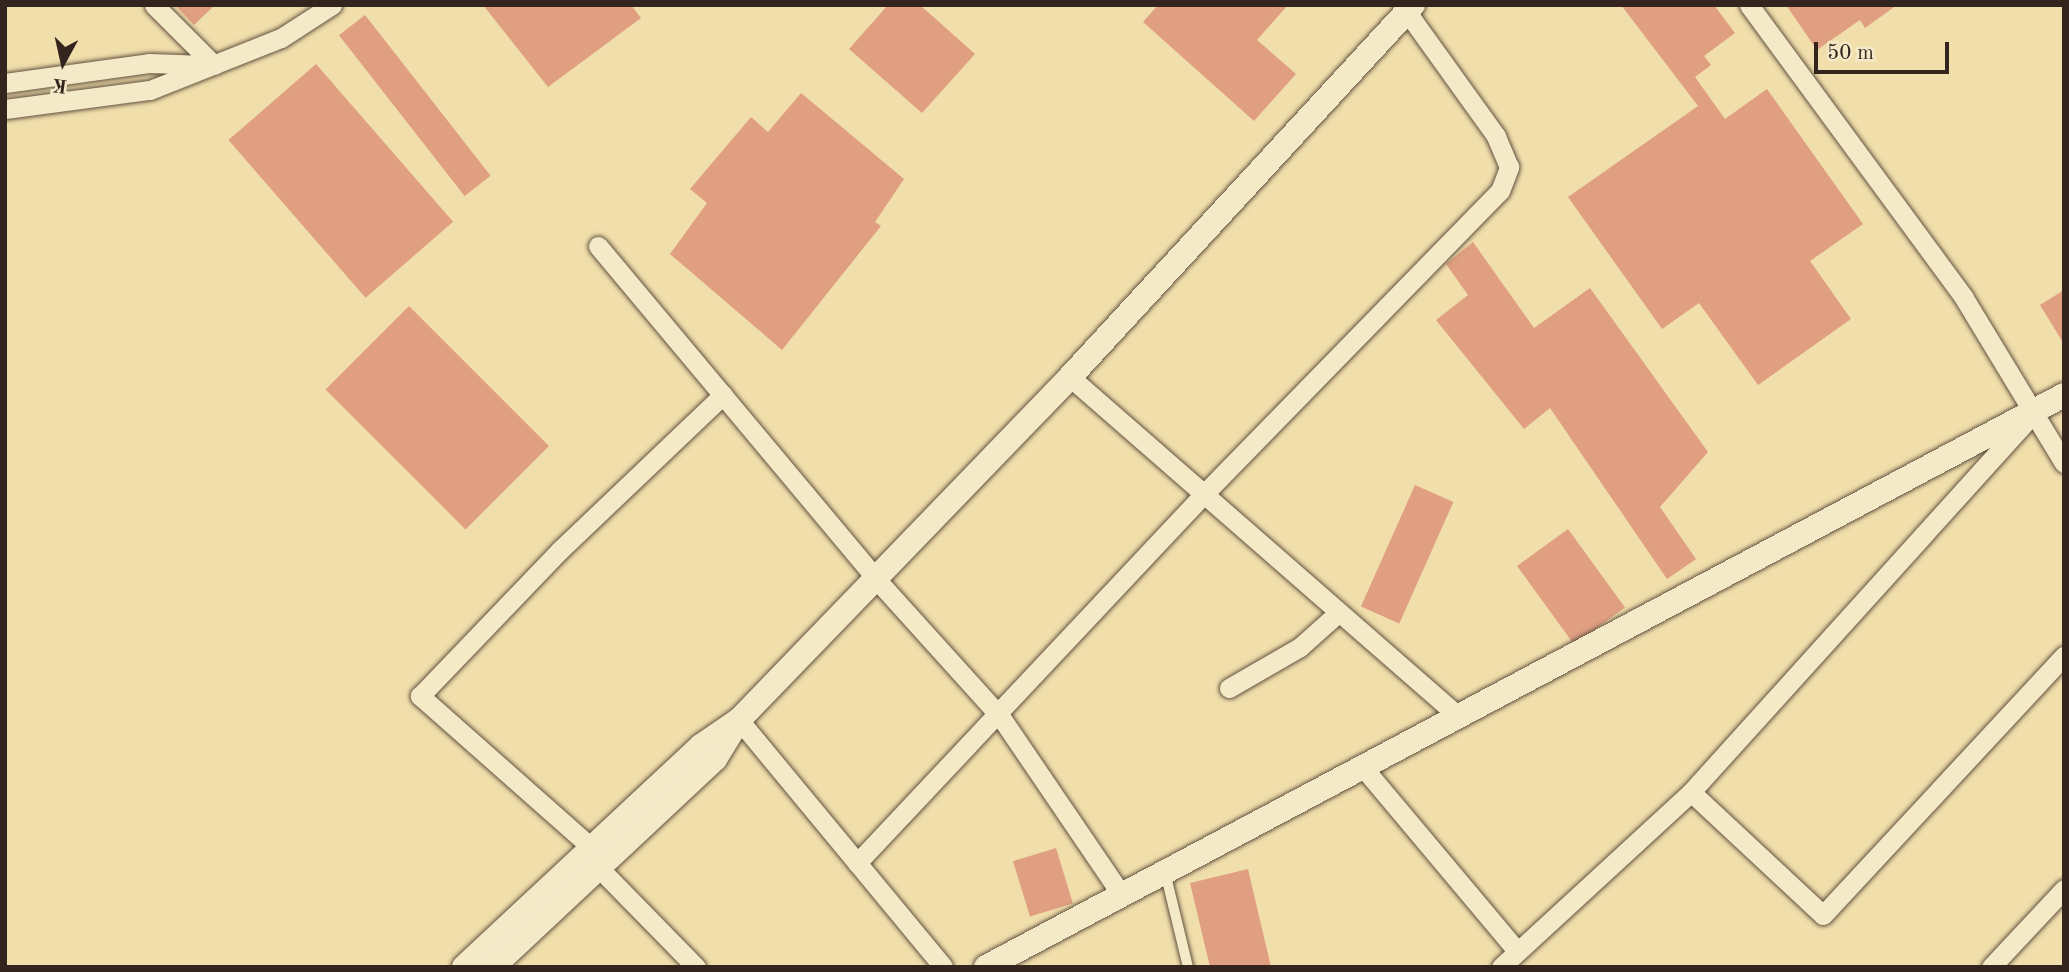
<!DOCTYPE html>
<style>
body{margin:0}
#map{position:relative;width:2069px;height:972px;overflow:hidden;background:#f0deab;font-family:"Old Standard TT",serif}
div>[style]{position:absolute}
.building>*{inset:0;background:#e09f81;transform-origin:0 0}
.roads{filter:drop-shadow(0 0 2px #625241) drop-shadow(0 0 2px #625241)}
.service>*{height:10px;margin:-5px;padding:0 5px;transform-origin:5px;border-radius:5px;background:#f5eac8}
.minor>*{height:19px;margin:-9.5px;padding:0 9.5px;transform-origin:9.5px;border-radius:9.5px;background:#f5eac8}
.tertiary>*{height:24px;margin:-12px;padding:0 12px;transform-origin:12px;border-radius:12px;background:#f5eac8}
span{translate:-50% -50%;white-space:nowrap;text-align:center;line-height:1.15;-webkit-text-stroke:6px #f5eac8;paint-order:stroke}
.frame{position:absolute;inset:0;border:7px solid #33241e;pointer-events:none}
.north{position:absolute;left:28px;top:28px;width:70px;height:70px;-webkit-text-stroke:5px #f5eac8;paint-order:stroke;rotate:188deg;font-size:19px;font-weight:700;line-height:28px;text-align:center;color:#33241e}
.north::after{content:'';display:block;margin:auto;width:24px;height:32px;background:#33241e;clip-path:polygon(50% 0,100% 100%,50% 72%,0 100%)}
.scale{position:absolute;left:1814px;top:42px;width:135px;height:32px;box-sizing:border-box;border:4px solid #33241e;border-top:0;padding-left:9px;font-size:21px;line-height:24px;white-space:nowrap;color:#33241e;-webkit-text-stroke:5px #f5eac8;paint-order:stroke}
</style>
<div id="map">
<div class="building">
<div style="clip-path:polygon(175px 5px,215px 5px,194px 25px)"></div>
<div style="clip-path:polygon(483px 5px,631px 5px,641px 18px,548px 87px)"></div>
<div style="clip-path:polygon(888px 5px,920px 5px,975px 54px,922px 113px,849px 49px)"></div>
<div style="clip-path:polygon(1158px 5px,1288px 5px,1257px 40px,1296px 74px,1254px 121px,1143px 22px)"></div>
<div style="clip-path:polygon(1621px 5px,1714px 5px,1735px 33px,1704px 56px,1711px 65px,1695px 77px,1725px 119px,1767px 89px,1863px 224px,1810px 261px,1851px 319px,1758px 385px,1699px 303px,1662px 329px,1568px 197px,1698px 106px)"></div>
<div style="clip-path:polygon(1786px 5px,1897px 5px,1865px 28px,1860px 20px,1817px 50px)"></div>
<div style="left:365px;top:15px;width:204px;height:33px;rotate:52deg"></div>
<div style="left:316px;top:64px;width:209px;height:116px;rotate:49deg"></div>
<div style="clip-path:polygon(801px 93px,904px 179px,875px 222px,881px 226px,782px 350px,670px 254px,707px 203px,690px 189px,751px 117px,768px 132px)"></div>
<div style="clip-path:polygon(1473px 242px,1534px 328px,1590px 288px,1708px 452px,1660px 507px,1696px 559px,1667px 579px,1550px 408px,1524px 429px,1436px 320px,1468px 295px,1446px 264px)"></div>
<div style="clip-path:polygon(2064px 290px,2064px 344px,2040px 305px)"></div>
<div style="left:409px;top:306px;width:198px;height:118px;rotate:45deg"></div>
<div style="left:1415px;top:485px;width:42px;height:133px;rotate:24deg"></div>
<div style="left:1568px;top:529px;width:97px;height:63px;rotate:54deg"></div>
<div style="left:1056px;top:848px;width:58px;height:45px;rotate:73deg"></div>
<div style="clip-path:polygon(1248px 869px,1271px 967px,1210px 967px,1190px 883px)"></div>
</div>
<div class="roads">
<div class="service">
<div style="left:1165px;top:872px;width:98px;rotate:76.4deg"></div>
</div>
<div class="minor">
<div style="left:154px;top:5px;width:85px;rotate:45deg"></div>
<div style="left:1749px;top:5px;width:363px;rotate:53.7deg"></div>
<div style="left:1964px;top:298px;width:193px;rotate:58.8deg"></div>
<div style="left:5px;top:83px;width:145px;rotate:-7.9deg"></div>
<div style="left:149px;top:63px;width:57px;rotate:2deg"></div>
<div style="left:5px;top:109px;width:146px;rotate:-7.5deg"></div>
<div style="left:150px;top:90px;width:141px;rotate:-21.7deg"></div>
<div style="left:281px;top:38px;width:61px;rotate:-32.9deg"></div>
<div style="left:598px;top:246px;width:434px;rotate:50.1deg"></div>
<div style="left:876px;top:579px;width:185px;rotate:47.9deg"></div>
<div style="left:1000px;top:716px;width:215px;rotate:55.8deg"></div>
<div style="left:1070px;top:377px;width:514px;rotate:41.13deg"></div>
<div style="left:1229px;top:688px;width:82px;rotate:-30deg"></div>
<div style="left:1300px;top:647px;width:51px;rotate:-41.8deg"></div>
<div style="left:739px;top:720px;width:320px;rotate:50.4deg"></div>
<div style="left:1361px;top:765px;width:243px;rotate:50deg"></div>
<div style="left:1691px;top:792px;width:180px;rotate:43deg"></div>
<div style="left:1823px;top:915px;width:354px;rotate:-47.1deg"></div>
<div style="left:592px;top:848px;width:230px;rotate:-138.5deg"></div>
<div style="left:420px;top:696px;width:202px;rotate:-46.2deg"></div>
<div style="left:560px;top:550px;width:225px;rotate:-43.6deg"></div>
<div style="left:857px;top:863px;width:504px;rotate:-46.77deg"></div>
<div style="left:1202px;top:496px;width:426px;rotate:-45.7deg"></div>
<div style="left:1500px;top:191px;width:26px;rotate:-69deg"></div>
<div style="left:1509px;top:167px;width:34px;rotate:-113deg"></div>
<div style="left:1496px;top:136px;width:153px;rotate:-125.7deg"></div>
<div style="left:599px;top:868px;width:139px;rotate:45.6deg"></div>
<div style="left:1501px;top:967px;width:258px;rotate:-42.6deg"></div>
<div style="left:1691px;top:792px;width:506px;rotate:-47.89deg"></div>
<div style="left:1991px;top:967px;width:107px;rotate:-46.9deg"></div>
</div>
<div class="tertiary">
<div style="left:739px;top:720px;width:477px;rotate:-46deg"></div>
<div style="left:1070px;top:377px;width:506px;rotate:-47.32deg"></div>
<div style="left:464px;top:967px;width:324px;rotate:-43deg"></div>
<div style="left:701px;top:746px;width:46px;rotate:-34.4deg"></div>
<div style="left:739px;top:720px;width:46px;rotate:121.6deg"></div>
<div style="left:715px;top:759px;width:304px;rotate:136.9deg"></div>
<div style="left:986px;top:967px;width:1220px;rotate:-27.95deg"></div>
</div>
</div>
<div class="frame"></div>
<div class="north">K</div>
<div class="scale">50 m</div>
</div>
